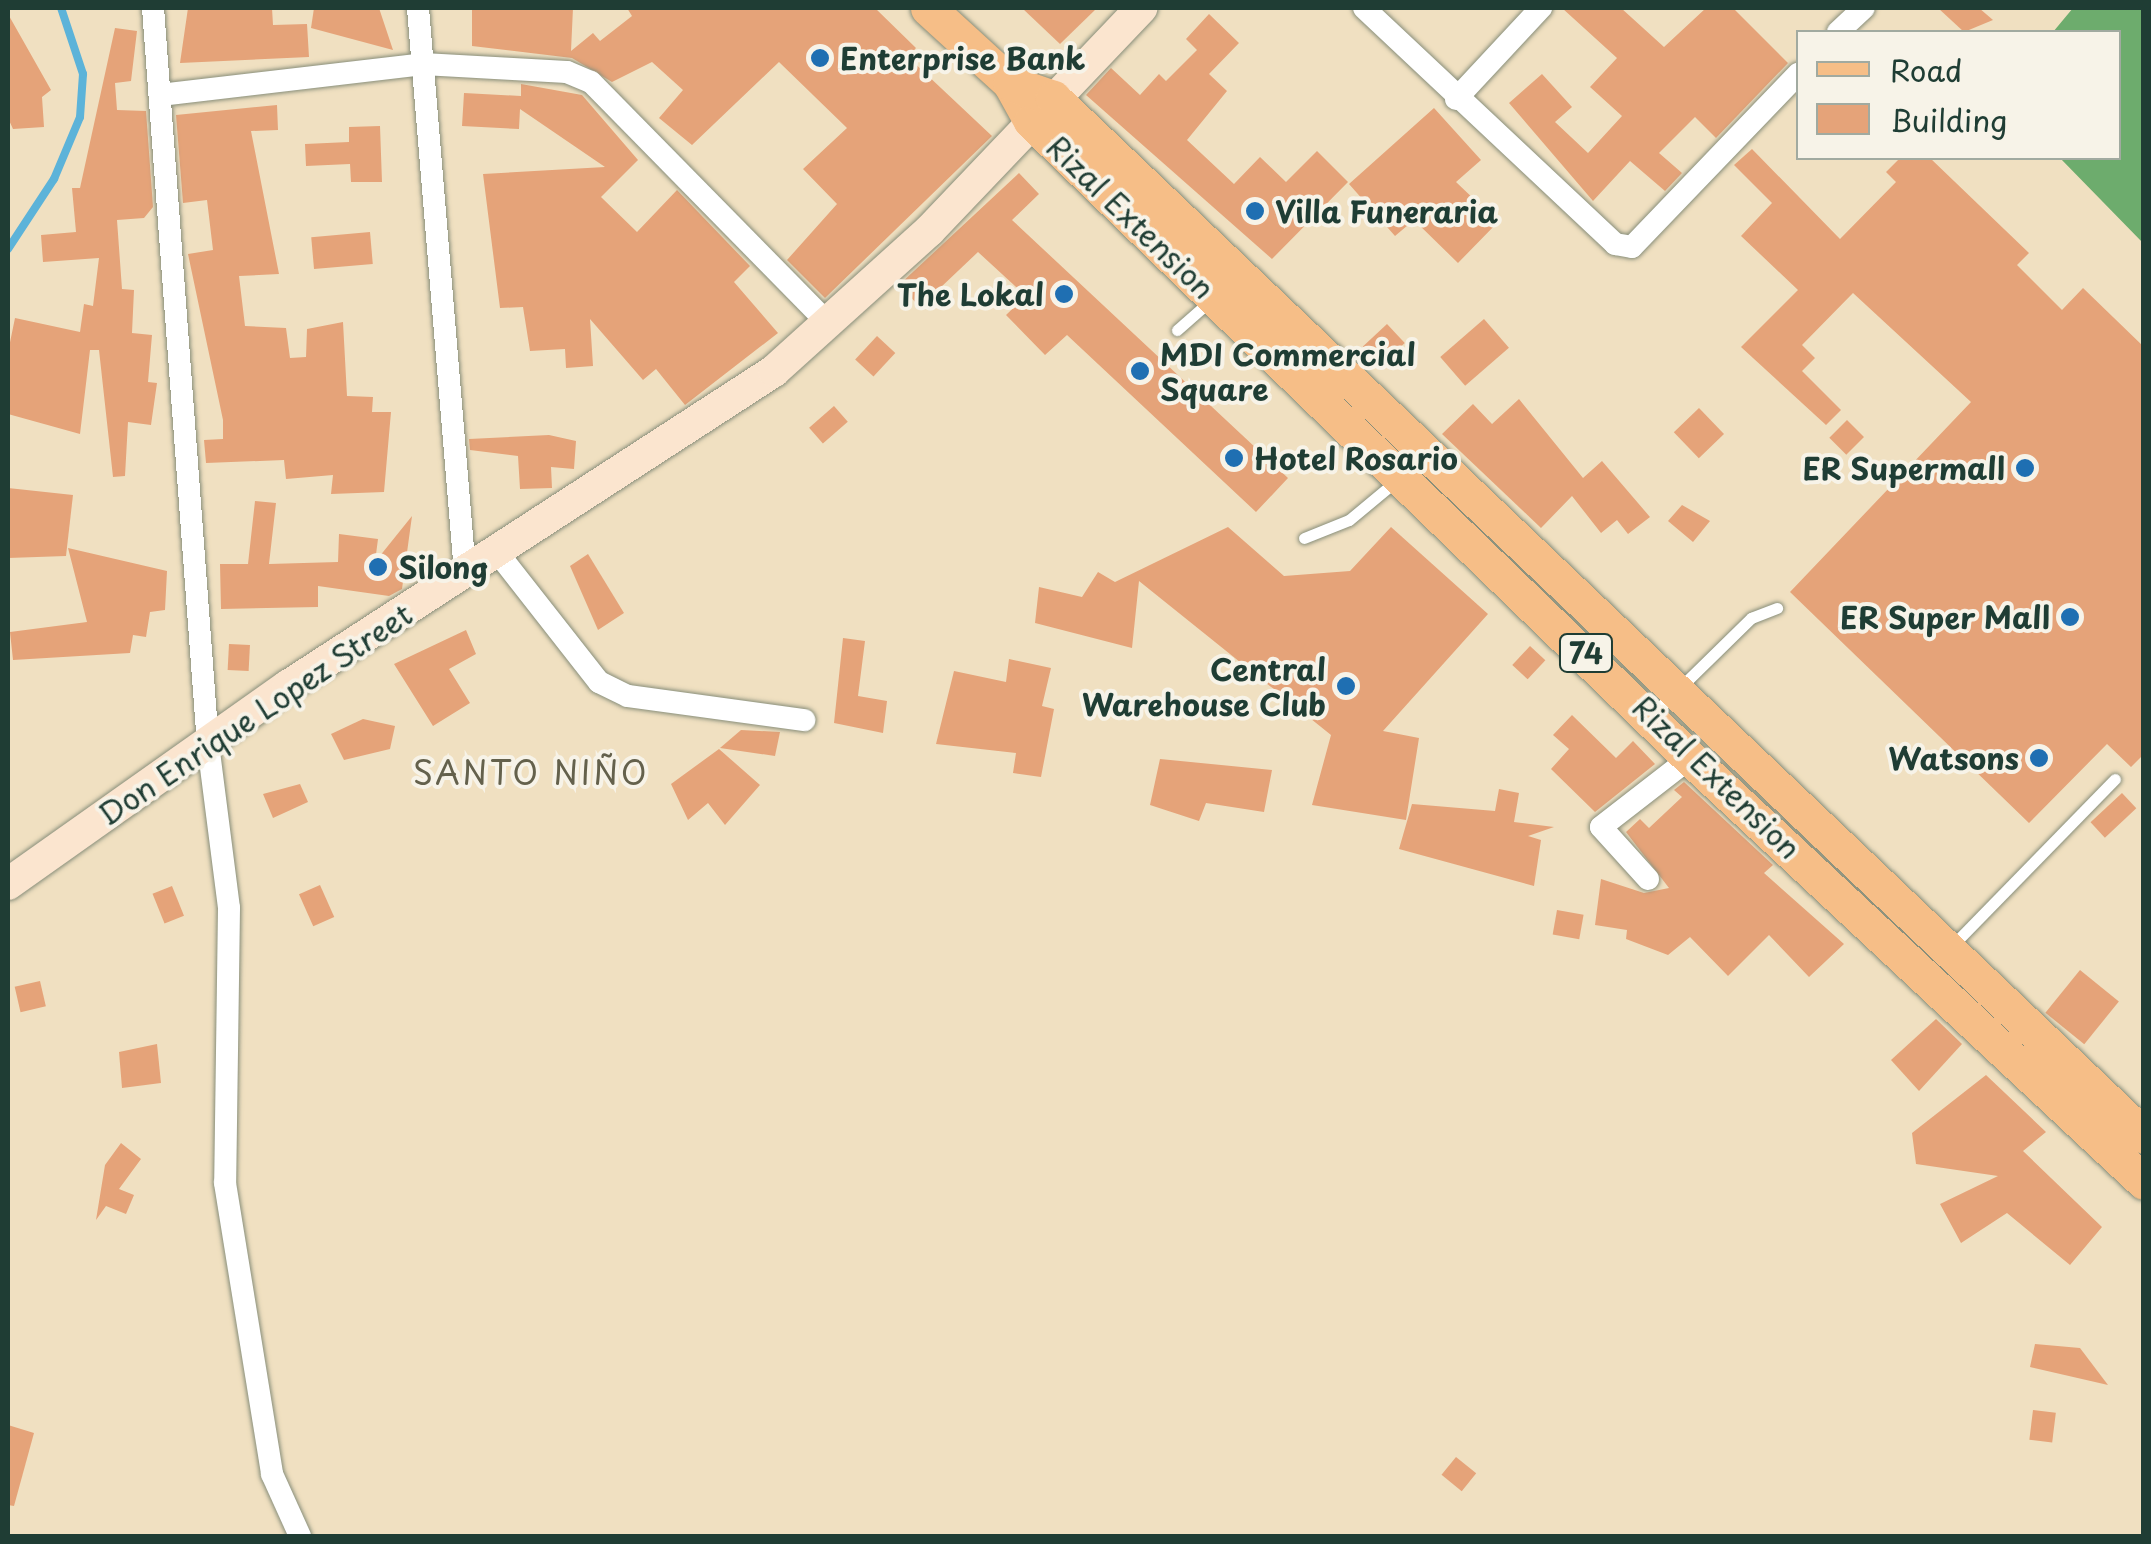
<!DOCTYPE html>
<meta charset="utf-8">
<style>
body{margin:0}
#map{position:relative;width:2151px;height:1544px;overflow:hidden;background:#f0e0c1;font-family:"Playpen Sans",sans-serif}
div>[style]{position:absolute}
.forest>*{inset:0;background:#6dac6d}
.stream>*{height:8px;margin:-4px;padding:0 4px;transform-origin:4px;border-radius:4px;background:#5cb3d9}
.building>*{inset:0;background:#e5a379;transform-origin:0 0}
.roads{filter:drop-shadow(0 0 2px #888e7a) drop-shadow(0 0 2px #888e7a)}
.lane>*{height:11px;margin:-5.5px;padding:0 5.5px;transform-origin:5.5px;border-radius:5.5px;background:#fff}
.street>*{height:22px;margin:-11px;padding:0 11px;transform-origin:11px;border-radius:11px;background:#fff}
.secondary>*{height:32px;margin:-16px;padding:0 16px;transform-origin:16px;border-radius:16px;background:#fbe5cf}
.primary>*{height:35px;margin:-17.5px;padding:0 17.5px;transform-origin:17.5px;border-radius:17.5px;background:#f6be87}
.dots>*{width:28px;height:28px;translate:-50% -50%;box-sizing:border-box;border:5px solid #f7f3e8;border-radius:50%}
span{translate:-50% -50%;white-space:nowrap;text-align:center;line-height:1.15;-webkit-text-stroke:8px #f7f3e8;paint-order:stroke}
.shield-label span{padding:2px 8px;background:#f7f3e8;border:2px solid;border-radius:8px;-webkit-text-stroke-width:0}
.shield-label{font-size:28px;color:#1f3d34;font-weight:700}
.poi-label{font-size:30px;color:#1f3d34;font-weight:700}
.left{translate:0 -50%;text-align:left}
.right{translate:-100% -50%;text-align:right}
.street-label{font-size:30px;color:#1f3d34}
.neighbourhood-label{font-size:32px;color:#64614c;letter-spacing:2.5px}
.frame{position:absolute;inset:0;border:10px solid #1f3d34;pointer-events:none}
.legend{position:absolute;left:1796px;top:30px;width:325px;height:130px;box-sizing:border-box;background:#f7f3e8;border:2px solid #a1aaa0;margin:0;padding:12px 18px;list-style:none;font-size:30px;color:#1f3d34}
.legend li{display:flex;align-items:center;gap:20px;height:50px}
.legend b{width:50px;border:2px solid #a1aaa0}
</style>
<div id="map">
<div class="forest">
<div style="clip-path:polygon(2073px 8px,2143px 8px,2143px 243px,2060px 158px,2118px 158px,2118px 32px,2053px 32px)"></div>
</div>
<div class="stream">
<div style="left:8px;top:249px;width:84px;rotate:-56.7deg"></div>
<div style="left:54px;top:179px;width:67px;rotate:-67.2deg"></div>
<div style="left:80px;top:117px;width:43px;rotate:-86deg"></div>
<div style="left:83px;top:74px;width:70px;rotate:-108.4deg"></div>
</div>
<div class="building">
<div style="clip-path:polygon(188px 8px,272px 8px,273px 25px,307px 24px,309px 57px,180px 63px)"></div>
<div style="clip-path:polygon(314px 8px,379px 8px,393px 50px,311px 28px)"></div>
<div style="clip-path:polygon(472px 8px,573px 8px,571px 51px,593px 33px,600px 41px,632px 16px,627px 8px,875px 8px,916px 48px,908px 57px,992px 136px,825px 298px,787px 260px,837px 204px,803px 169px,847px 128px,779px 62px,692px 145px,659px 118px,683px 90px,652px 62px,612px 82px,572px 58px,472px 46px)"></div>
<div style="clip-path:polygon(1022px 8px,1097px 8px,1060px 44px)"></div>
<div style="clip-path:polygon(1562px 8px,1621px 8px,1664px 47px,1706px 8px,1733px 8px,1788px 63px,1716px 138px,1695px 117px,1659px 153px,1682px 173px,1665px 191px,1630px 161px,1593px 201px,1509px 103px,1542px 74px,1572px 107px,1555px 122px,1588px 153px,1622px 116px,1590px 87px,1617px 58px)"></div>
<div style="clip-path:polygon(1938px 8px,1979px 8px,1993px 20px,1964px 32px)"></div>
<div style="clip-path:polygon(8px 14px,51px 90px,42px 97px,44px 127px,13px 129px,8px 118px)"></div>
<div style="clip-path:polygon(1209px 14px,1239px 43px,1209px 74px,1227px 91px,1187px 140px,1234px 184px,1260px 157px,1286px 182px,1317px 151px,1348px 182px,1272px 259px,1086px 95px,1111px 68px,1140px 95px,1159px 74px,1166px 81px,1197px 50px,1186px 39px)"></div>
<div style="clip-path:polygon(115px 28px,137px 31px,131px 81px,115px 83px,117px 110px,146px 111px,153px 207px,144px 218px,117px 220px,122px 289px,134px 290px,132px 333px,152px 335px,148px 382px,157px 383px,151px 425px,128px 422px,125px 476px,113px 477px,99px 350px,90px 350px,80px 434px,8px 414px,8px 352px,15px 318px,80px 332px,84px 304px,93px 306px,99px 258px,43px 262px,41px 235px,76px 232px,72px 188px,80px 188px)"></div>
<div style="clip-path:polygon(521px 84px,582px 95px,638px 160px,601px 197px,637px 232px,677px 190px,750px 266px,734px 282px,778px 333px,685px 405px,656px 369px,643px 380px,590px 319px,593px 366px,566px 368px,565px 349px,530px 351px,523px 307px,500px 308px,483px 174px,605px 167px,520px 109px,519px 129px,462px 126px,464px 93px,521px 96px)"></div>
<div style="clip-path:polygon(277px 105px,278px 130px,251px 131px,279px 274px,239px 276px,245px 326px,286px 328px,290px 358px,306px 357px,307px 329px,343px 322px,347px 396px,373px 397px,372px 412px,391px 412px,384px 492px,331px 494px,333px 475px,286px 479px,284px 460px,206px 463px,204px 440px,223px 439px,223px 420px,188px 254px,213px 250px,207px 200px,183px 203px,176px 115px)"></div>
<div style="clip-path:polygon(1434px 108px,1481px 160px,1456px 182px,1498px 222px,1458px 263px,1414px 220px,1395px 236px,1349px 184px)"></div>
<div style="clip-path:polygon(380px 126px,382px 182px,351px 182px,350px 164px,306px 166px,305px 144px,349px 142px,349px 127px)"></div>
<div style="clip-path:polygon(1752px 149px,1840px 239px,1896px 182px,1886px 172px,1900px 158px,1930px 158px,2029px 253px,2017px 265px,2062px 310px,2083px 288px,2144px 347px,2144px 754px,2131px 767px,2107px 744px,2029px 823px,1790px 592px,1971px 402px,1853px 293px,1802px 345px,1815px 358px,1802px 371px,1841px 410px,1826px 425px,1741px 347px,1798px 290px,1741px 236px,1772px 203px,1734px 165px)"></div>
<div style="clip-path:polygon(1019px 173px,1039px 194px,1012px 220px,1288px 478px,1256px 512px,1067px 335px,1045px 355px,1006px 315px,1026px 296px,978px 252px,920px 307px,899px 285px)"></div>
<div style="left:370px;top:232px;width:32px;height:59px;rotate:85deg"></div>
<div style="left:1484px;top:319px;width:38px;height:58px;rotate:49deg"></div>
<div style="left:1387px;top:324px;width:26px;height:33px;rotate:47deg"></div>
<div style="left:877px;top:336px;width:25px;height:32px;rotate:43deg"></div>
<div style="clip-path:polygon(1519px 399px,1583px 478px,1602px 461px,1650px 517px,1628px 534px,1617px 520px,1601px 533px,1572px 496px,1541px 528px,1442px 434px,1473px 404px,1492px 424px)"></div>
<div style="left:834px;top:406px;width:21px;height:33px;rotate:49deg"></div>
<div style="left:1699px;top:408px;width:36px;height:35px;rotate:46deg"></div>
<div style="left:1847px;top:420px;width:24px;height:25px;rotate:45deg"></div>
<div style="clip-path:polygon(549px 435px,576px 441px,574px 469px,551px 467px,552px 488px,520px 489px,518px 456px,470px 450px,469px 439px)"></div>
<div style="clip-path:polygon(8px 488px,73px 495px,66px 556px,8px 558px)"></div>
<div style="clip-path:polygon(255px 501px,276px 503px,269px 564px,338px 562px,339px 534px,378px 539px,375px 562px,412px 516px,402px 589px,389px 596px,318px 586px,318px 607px,221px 609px,220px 564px,248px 564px)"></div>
<div style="clip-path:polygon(1682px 505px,1710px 521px,1693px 542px,1668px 521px)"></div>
<div style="clip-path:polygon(1228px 527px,1284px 576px,1350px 571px,1391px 527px,1488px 614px,1383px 731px,1419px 738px,1406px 820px,1312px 805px,1331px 735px,1139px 581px,1132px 648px,1035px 623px,1039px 587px,1082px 597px,1098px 572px,1115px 582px)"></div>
<div style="clip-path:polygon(68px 548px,167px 571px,165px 610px,150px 612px,146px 637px,133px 635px,130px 653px,13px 660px,10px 632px,87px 622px)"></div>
<div style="clip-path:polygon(588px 554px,624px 613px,598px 630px,570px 566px)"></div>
<div style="clip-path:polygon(466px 630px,476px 654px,449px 669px,470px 703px,433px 726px,394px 664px)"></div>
<div style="clip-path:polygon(843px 638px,865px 641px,858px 696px,887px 701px,883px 733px,834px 723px)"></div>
<div style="left:229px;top:644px;width:21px;height:26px;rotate:3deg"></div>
<div style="left:1530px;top:646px;width:21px;height:26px;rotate:43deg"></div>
<div style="clip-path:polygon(1009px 659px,1051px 668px,1042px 706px,1054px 709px,1041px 777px,1013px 773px,1016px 753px,936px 744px,954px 671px,1006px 682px)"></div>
<div style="clip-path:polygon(1572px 715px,1616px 758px,1633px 741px,1655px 764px,1595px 812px,1551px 769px,1569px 749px,1553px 735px)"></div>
<div style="clip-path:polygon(363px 719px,395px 726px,390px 749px,344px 760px,331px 734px)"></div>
<div style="clip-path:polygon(741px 730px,780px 732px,775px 756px,720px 748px)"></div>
<div style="clip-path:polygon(719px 749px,760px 785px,725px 825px,708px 803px,688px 820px,671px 784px)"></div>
<div style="clip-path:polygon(1160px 759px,1272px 770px,1264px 812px,1206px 803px,1199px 821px,1150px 805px)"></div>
<div style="clip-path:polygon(1684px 782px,1773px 865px,1764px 873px,1844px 944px,1809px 977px,1769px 935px,1728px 976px,1690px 937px,1668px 955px,1626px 939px,1627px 930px,1595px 925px,1601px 879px,1644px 893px,1669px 888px,1626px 832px,1640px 819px,1649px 828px,1682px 797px,1674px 790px)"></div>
<div style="clip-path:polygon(300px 784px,308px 802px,273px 818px,263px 794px)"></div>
<div style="clip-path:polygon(1499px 789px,1519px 793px,1514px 822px,1554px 827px,1528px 836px,1541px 840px,1534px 886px,1399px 849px,1412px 804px,1495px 811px)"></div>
<div style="left:2122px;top:793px;width:21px;height:43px;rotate:47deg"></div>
<div style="left:320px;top:885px;width:35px;height:23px;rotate:66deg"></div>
<div style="left:172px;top:886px;width:32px;height:21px;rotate:68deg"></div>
<div style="left:1557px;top:910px;width:27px;height:25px;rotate:10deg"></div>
<div style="left:2080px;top:970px;width:50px;height:55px;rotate:39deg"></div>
<div style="left:40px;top:981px;width:26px;height:26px;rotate:77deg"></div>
<div style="clip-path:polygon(1936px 1019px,1962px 1044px,1919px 1091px,1891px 1060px)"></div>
<div style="clip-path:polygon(157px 1044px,161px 1083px,122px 1088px,119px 1052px)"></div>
<div style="clip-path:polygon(1986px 1075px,2046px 1132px,2023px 1151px,2102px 1227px,2070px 1265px,2007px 1213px,1961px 1243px,1940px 1204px,1998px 1176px,1916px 1164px,1912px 1133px)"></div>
<div style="clip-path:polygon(121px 1143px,141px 1159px,119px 1189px,134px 1195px,126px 1214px,106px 1206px,96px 1220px,105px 1165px)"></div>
<div style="clip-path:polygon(2035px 1344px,2080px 1348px,2108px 1385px,2030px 1367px)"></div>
<div style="left:2033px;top:1410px;width:23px;height:30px;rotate:7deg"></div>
<div style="clip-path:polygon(8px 1425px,34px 1433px,14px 1506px,8px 1505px)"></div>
<div style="left:1456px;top:1457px;width:26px;height:23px;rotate:39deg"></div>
</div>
<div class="roads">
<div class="lane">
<div style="left:1177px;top:330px;width:45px;rotate:-41.4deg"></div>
<div style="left:1304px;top:538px;width:48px;rotate:-21.8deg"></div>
<div style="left:1349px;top:520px;width:61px;rotate:-39.7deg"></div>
<div style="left:1652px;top:715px;width:139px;rotate:-44.4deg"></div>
<div style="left:1751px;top:618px;width:28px;rotate:-21deg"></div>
<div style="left:1950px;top:948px;width:236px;rotate:-45.7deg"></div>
</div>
<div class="street">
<div style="left:153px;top:8px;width:738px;rotate:85.73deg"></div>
<div style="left:208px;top:744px;width:165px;rotate:82.7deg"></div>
<div style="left:229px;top:908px;width:275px;rotate:90.8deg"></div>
<div style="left:225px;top:1183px;width:295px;rotate:80.8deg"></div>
<div style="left:272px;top:1474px;width:68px;rotate:65.7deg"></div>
<div style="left:418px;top:8px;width:566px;rotate:85.24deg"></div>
<div style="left:1364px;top:8px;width:345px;rotate:43.2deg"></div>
<div style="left:1615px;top:244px;width:17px;rotate:10deg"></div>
<div style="left:1632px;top:247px;width:240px;rotate:-46.2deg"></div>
<div style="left:1838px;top:32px;width:35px;rotate:-43deg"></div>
<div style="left:160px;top:95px;width:265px;rotate:-6.7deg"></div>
<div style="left:423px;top:64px;width:144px;rotate:3.2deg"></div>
<div style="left:567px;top:72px;width:26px;rotate:23deg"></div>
<div style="left:591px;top:82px;width:338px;rotate:45.5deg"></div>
<div style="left:1456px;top:99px;width:125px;rotate:-47deg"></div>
<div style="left:497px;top:552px;width:165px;rotate:51.9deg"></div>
<div style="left:599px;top:682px;width:32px;rotate:26deg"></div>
<div style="left:628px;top:696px;width:178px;rotate:7.8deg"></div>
<div style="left:1648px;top:879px;width:70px;rotate:-132.1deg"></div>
<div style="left:1601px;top:827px;width:113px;rotate:-37.8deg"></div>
</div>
<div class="secondary">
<div style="left:8px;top:884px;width:343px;rotate:-35.3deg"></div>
<div style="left:288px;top:686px;width:579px;rotate:-32.95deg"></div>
<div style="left:774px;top:371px;width:209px;rotate:-42.1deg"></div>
<div style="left:929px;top:231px;width:308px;rotate:-46.4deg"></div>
</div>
<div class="primary">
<div style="left:928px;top:8px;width:111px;rotate:42.4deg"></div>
<div style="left:1010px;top:83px;width:43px;rotate:61.1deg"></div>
<div style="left:1031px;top:121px;width:917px;rotate:44.03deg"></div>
<div style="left:1690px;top:758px;width:621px;rotate:43.04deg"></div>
<div style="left:1010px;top:83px;width:46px;rotate:19.2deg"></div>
<div style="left:1053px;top:98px;width:1506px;rotate:43.57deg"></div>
</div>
</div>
<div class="dots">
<div style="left:820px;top:58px;background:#1f6fb2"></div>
<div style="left:1255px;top:211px;background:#1f6fb2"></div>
<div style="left:1064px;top:294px;background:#1f6fb2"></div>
<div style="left:1140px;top:371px;background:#1f6fb2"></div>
<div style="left:1234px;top:458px;background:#1f6fb2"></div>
<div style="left:2025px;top:468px;background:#1f6fb2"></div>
<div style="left:378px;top:567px;background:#1f6fb2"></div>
<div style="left:2070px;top:617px;background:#1f6fb2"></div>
<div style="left:1346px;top:686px;background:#1f6fb2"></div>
<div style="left:2039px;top:758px;background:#1f6fb2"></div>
</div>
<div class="shield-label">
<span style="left:1586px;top:653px">74</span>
</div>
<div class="poi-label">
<span class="left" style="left:840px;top:58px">Enterprise Bank</span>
<span class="left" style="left:1275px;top:211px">Villa Funeraria</span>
<span class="right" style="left:1044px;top:294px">The Lokal</span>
<span class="left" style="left:1160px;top:371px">MDI Commercial<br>Square</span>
<span class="left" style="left:1254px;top:458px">Hotel Rosario</span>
<span class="right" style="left:2005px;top:468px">ER Supermall</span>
<span class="left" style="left:398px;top:567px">Silong</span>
<span class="right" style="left:2050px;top:617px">ER Super Mall</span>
<span class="right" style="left:1326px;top:686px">Central<br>Warehouse Club</span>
<span class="right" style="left:2019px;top:758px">Watsons</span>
</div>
<div class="street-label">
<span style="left:1131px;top:217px;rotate:44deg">Rizal Extension</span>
<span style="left:255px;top:714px;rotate:-34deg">Don Enrique Lopez Street</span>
<span style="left:1717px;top:777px;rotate:44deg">Rizal Extension</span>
</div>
<div class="neighbourhood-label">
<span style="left:531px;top:772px">SANTO NIÑO</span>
</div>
<div class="frame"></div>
<ul class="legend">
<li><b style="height:12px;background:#f6be87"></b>Road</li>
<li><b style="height:28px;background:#e5a379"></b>Building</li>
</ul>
</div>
